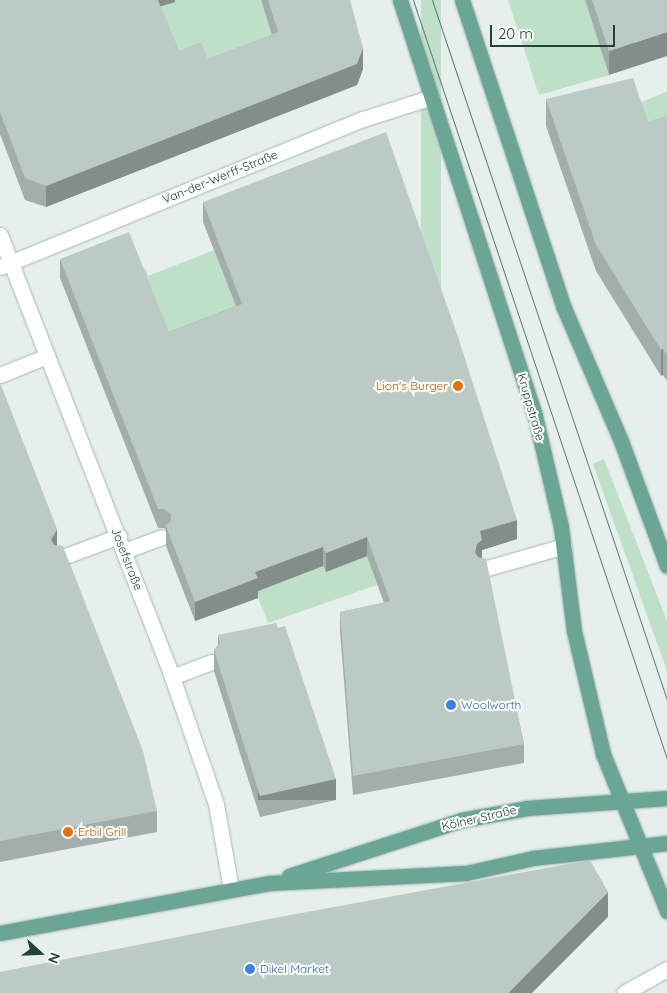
<!DOCTYPE html>
<meta charset="utf-8">
<style>
body{margin:0}
#map{position:relative;width:667px;height:993px;overflow:hidden;background:#e6efeb;font-family:Quicksand,sans-serif}
div>[style]{position:absolute}
.green>*{inset:0;background:#bfe0c8;transform-origin:0 0}
.roads{filter:drop-shadow(0 0 1px #a8b8b2) drop-shadow(0 0 1px #a8b8b2)}
.minor>*{height:15px;margin:-7.5px;padding:0 7.5px;transform-origin:7.5px;border-radius:7.5px;background:#fff}
.major>*{height:15px;margin:-7.5px;padding:0 7.5px;transform-origin:7.5px;border-radius:7.5px;background:#6aa596}
.tram>*{height:1px;margin:-0.5px;padding:0 0.5px;transform-origin:0.5px;border-radius:0.5px;background:#5f7d75}
.wall>*{inset:0;background:#a1aea9}
.shaded-wall>*{inset:0;background:#838d89;transform-origin:0 0}
.building>*{inset:0;background:#bbcac4}
.dots>*{width:14px;height:14px;translate:-50% -50%;box-sizing:border-box;border:2px solid #f7fbf9;border-radius:50%}
span{translate:-50% -50%;white-space:nowrap;text-align:center;line-height:1.15;-webkit-text-stroke:4.5px #f7fbf9;paint-order:stroke}
.street-label{font-size:12px;color:#24423a}
.food-label{font-size:12px;color:#c56008}
.right{translate:-100% -50%;text-align:right}
.left{translate:0 -50%;text-align:left}
.shop-label{font-size:12px;color:#366cbe}
.north{position:absolute;left:15px;top:928px;width:50px;height:50px;-webkit-text-stroke:4px #f7fbf9;paint-order:stroke;rotate:110deg;font-size:14px;font-weight:700;line-height:20px;text-align:center;color:#24423a}
.north::after{content:'';display:block;margin:auto;width:18px;height:22px;background:#24423a;clip-path:polygon(50% 0,100% 100%,50% 72%,0 100%)}
.scale{position:absolute;left:490px;top:25px;width:125px;height:22px;box-sizing:border-box;border:2px solid #24423a;border-top:0;padding-left:6px;font-size:15px;line-height:18px;white-space:nowrap;color:#24423a;-webkit-text-stroke:4px #f7fbf9;paint-order:stroke}
</style>
<div id="map">
<div class="green">
<div style="clip-path:polygon(174px 0,261px 0,262px 3px,297px 0,266px 58px,68px 76px,152px 9px)"></div>
<div style="left:421px;top:0;width:20px;height:354px"></div>
<div style="clip-path:polygon(508px 0,585px 0,609px 75px,539px 95px)"></div>
<div style="clip-path:polygon(667px 92px,667px 142px,648px 149px,633px 105px)"></div>
<div style="clip-path:polygon(359px 248px,173px 350px,137px 271px,145px 268px,148px 276px,214px 250px,228px 286px)"></div>
<div style="clip-path:polygon(604px 459px,667px 621px,667px 671px,593px 464px)"></div>
<div style="clip-path:polygon(372px 547px,377px 585px,268px 623px,255px 590px,323px 566px,326px 572px,351px 562px)"></div>
</div>
<div class="roads">
<div class="minor">
<div style="left:0;top:235px;width:474px;rotate:68.7deg"></div>
<div style="left:172px;top:677px;width:134px;rotate:70.9deg"></div>
<div style="left:216px;top:804px;width:86px;rotate:80deg"></div>
<div style="left:0;top:267px;width:392px;rotate:-22.2deg"></div>
<div style="left:363px;top:119px;width:72px;rotate:-17.7deg"></div>
<div style="left:0;top:375px;width:51px;rotate:-22deg"></div>
<div style="left:124px;top:551px;width:40px;rotate:-20.2deg"></div>
<div style="left:60px;top:558px;width:63px;rotate:-20.4deg"></div>
<div style="left:484px;top:569px;width:83px;rotate:-16deg"></div>
<div style="left:172px;top:677px;width:42px;rotate:-21deg"></div>
<div style="left:624px;top:993px;width:49px;rotate:-29.2deg"></div>
</div>
<div class="major">
<div style="left:400px;top:0;width:437px;rotate:72deg"></div>
<div style="left:535px;top:416px;width:114px;rotate:76.8deg"></div>
<div style="left:561px;top:527px;width:105px;rotate:82.9deg"></div>
<div style="left:574px;top:631px;width:126px;rotate:76.7deg"></div>
<div style="left:603px;top:754px;width:170px;rotate:67.8deg"></div>
<div style="left:462px;top:0;width:324px;rotate:71.7deg"></div>
<div style="left:564px;top:308px;width:145px;rotate:66.8deg"></div>
<div style="left:621px;top:441px;width:133px;rotate:69.8deg"></div>
<div style="left:289px;top:876px;width:181px;rotate:-18deg"></div>
<div style="left:461px;top:820px;width:67px;rotate:-10.3deg"></div>
<div style="left:527px;top:808px;width:140px;rotate:-4.1deg"></div>
<div style="left:0;top:933px;width:274px;rotate:-10.5deg"></div>
<div style="left:269px;top:883px;width:197px;rotate:-2.9deg"></div>
<div style="left:466px;top:873px;width:69px;rotate:-12.6deg"></div>
<div style="left:533px;top:858px;width:135px;rotate:-6.4deg"></div>
</div>
</div>
<div class="tram">
<div style="left:413px;top:0;width:800px;rotate:71.5deg"></div>
<div style="left:432px;top:0;width:738px;rotate:71.44deg"></div>
</div>
<div class="wall">
<div style="clip-path:polygon(0 0,175px 0,175px 2px,160px 6px,179px 51px,208px 59px,272px 35px,261px 0,350px 0,363px 69px,357px 85px,46px 207px,25px 200px,0 134px)"></div>
<div style="clip-path:polygon(585px 0,667px 0,609px 75px)"></div>
<div style="clip-path:polygon(546px 99px,648px 122px,667px 116px,667px 381px,663px 375px,661px 376px,596px 271px,546px 126px)"></div>
<div style="clip-path:polygon(203px 202px,517px 539px,482px 550px,482px 558px,524px 744px,524px 763px,353px 795px,340px 631px,340px 612px,384px 603px,367px 556px,326px 572px,323px 566px,258px 591px,258px 598px,195px 621px,166px 546px,166px 529px,164px 528px,158px 528px,60px 278px,60px 259px,169px 332px,236px 306px,203px 222px)"></div>
<div style="clip-path:polygon(0 385px,57px 545px,157px 811px,157px 832px,0 862px)"></div>
<div style="clip-path:polygon(218px 635px,336px 800px,260px 817px,214px 671px,214px 650px,218px 645px)"></div>
</div>
<div class="shaded-wall">
<div style="clip-path:polygon(152px 0,175px 0,175px 2px,152px 9px)"></div>
<div style="clip-path:polygon(667px 32px,667px 56px,609px 75px,609px 51px)"></div>
<div style="clip-path:polygon(363px 48px,363px 69px,357px 85px,46px 207px,46px 186px)"></div>
<div style="left:663px;top:349px;width:26px;height:2px;rotate:90deg"></div>
<div style="clip-path:polygon(517px 520px,517px 539px,482px 550px,482px 560px,477px 563px,475px 552px,480px 531px)"></div>
<div style="clip-path:polygon(57px 529px,57px 549px,51px 540px)"></div>
<div style="clip-path:polygon(367px 537px,367px 556px,326px 572px,326px 553px)"></div>
<div style="clip-path:polygon(323px 547px,323px 566px,258px 591px,258px 598px,195px 621px,195px 602px,255px 572px)"></div>
<div style="left:336px;top:779px;width:21px;height:78px;rotate:90deg"></div>
<div style="clip-path:polygon(608px 892px,608px 917px,532px 993px,508px 993px)"></div>
</div>
<div class="building">
<div style="clip-path:polygon(0 0,158px 0,179px 51px,201px 42px,208px 59px,278px 32px,268px 0,350px 0,363px 48px,357px 64px,46px 186px,25px 178px,0 112px)"></div>
<div style="clip-path:polygon(592px 0,667px 0,667px 32px,609px 51px)"></div>
<div style="clip-path:polygon(633px 78px,648px 122px,667px 116px,667px 355px,663px 349px,661px 350px,596px 245px,546px 99px)"></div>
<div style="clip-path:polygon(386px 132px,456px 331px,517px 520px,480px 531px,482px 540px,477px 544px,475px 552px,478px 557px,486px 559px,524px 744px,353px 776px,340px 612px,390px 601px,367px 537px,326px 553px,323px 547px,255px 572px,258px 578px,195px 602px,166px 526px,171px 520px,171px 514px,164px 509px,158px 509px,60px 259px,129px 232px,169px 332px,242px 304px,203px 202px)"></div>
<div style="clip-path:polygon(0 385px,1px 385px,54px 521px,57px 529px,51px 540px,54px 545px,63px 546px,143px 751px,157px 811px,0 841px)"></div>
<div style="clip-path:polygon(276px 623px,278px 628px,285px 626px,336px 779px,260px 796px,214px 650px,220px 643px,218px 635px)"></div>
<div style="clip-path:polygon(590px 860px,608px 892px,508px 993px,0 993px,0 972px,269px 919px)"></div>
</div>
<div class="dots">
<div style="left:458px;top:386px;background:#e8710a"></div>
<div style="left:451px;top:705px;background:#3f7fe0"></div>
<div style="left:68px;top:832px;background:#e8710a"></div>
<div style="left:250px;top:969px;background:#3f7fe0"></div>
</div>
<div class="street-label">
<span style="left:220px;top:177px;rotate:-22deg">Van-der-Werff-Straße</span>
<span style="left:531px;top:407px;rotate:74deg">Kruppstraße</span>
<span style="left:127px;top:559px;rotate:69deg">Josefstraße</span>
<span style="left:479px;top:818px;rotate:-13deg">Kölner Straße</span>
</div>
<div class="food-label">
<span class="right" style="left:448px;top:386px">Lion's Burger</span>
<span class="left" style="left:78px;top:832px">Erbil Grill</span>
</div>
<div class="shop-label">
<span class="left" style="left:461px;top:705px">Woolworth</span>
<span class="left" style="left:260px;top:969px">Dikel Market</span>
</div>
<div class="north">N</div>
<div class="scale">20 m</div>
</div>
